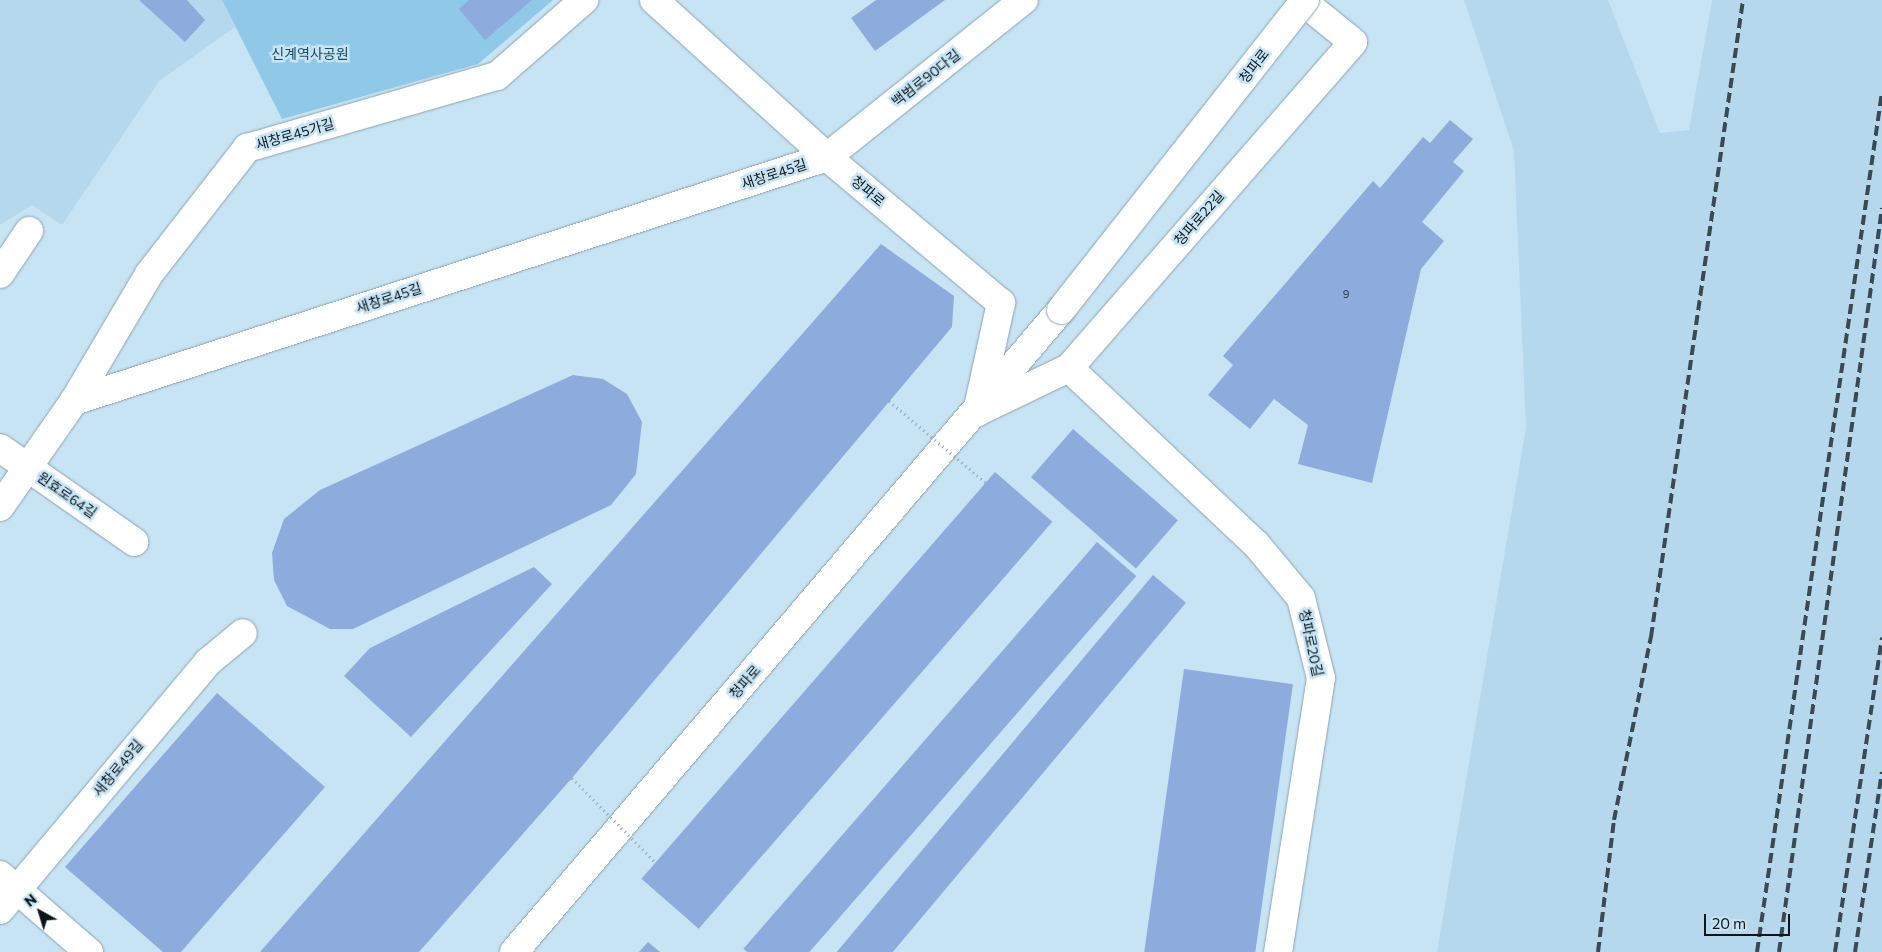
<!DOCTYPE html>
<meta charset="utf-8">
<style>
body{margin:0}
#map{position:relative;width:1882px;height:952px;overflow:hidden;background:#c7e4f4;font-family:Commissioner,"Noto Sans KR",sans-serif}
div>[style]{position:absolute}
.built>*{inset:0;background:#b5d8ed}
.green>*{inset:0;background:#90c8e8}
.building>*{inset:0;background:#8eabdd;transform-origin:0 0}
.roads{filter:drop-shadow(0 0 1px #89a4b3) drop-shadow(0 0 1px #89a4b3)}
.minor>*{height:28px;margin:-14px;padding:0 14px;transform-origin:14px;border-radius:14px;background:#fff}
.primary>*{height:28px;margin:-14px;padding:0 14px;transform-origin:14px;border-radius:14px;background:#fff}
.rail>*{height:4px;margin-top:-2px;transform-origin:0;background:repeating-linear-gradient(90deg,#3a4952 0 10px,transparent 0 15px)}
.path-bridge>*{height:3px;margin-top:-1.5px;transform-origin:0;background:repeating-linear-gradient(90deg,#879eab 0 1px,transparent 0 5px)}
.bridges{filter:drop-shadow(0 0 1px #89a4b3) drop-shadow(0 0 1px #89a4b3)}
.primary-bridge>*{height:28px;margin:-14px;padding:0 14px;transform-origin:14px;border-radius:14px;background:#fff}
span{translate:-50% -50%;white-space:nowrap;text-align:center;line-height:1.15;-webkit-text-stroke:5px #c7e4f4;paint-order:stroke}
.number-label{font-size:11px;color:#2c3a4c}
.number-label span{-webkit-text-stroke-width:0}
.park-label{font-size:14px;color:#184a62}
.street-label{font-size:14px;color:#0b151b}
.north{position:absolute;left:15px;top:887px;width:50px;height:50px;-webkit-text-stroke:4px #c7e4f4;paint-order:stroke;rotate:321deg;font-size:14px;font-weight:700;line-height:20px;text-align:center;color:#0b151b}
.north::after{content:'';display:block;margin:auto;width:18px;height:22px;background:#0b151b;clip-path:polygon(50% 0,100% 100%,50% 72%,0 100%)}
.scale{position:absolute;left:1704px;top:914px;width:86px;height:22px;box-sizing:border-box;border:2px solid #0b151b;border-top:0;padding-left:6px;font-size:15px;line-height:18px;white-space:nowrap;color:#0b151b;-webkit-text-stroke:4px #c7e4f4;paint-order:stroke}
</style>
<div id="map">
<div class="built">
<div style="clip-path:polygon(0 0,222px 0,235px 27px,159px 81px,62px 225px,32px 205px,0 225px)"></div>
<div style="clip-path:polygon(1464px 0,1608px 0,1660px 133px,1689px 130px,1712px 0,1882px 0,1882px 952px,1437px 952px,1526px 427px,1514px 151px)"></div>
</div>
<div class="green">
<div style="clip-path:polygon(222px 0,553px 0,478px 64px,282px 119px)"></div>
</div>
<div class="building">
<div style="clip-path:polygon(139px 0,187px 0,205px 20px,185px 42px)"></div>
<div style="clip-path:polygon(469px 0,532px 0,485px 40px,459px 9px)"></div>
<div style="clip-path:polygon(876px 0,945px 0,875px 51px,851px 18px)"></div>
<div style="clip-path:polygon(1450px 120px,1473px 139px,1453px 162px,1464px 171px,1422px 222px,1444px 241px,1421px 269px,1372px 483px,1298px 464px,1308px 425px,1274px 399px,1250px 429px,1208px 395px,1233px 365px,1223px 356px,1373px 181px,1380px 188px,1423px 137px,1430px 143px)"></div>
<div style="clip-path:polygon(881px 244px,954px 296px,952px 327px,572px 778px,419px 952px,260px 952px)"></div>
<div style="clip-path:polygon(573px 375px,603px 379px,627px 394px,642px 422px,636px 474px,611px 505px,353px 629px,330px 629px,287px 606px,274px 580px,272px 553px,284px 519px,320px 490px)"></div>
<div style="left:1073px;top:429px;width:139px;height:64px;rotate:41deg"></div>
<div style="left:995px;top:472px;width:76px;height:539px;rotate:41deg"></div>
<div style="left:1097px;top:542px;width:52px;height:539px;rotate:41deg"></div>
<div style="clip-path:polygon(534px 567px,552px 584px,411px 737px,344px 676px,370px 648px)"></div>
<div style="left:1153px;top:575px;width:43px;height:494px;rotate:40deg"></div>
<div style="left:1184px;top:669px;width:110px;height:287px;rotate:8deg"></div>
<div style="clip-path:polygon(217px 693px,325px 787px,181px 952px,163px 952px,65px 867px)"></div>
<div style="clip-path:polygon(648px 942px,660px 952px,639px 952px)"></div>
</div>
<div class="roads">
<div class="minor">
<div style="left:654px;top:0;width:234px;rotate:42.2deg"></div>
<div style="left:827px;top:157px;width:227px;rotate:40deg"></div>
<div style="left:1001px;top:303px;width:112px;rotate:102.4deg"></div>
<div style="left:0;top:274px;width:52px;rotate:-56deg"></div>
<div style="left:1069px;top:368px;width:257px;rotate:43.3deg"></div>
<div style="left:1256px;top:544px;width:70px;rotate:50.2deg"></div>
<div style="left:1301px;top:598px;width:82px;rotate:76deg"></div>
<div style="left:1321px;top:678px;width:277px;rotate:98.9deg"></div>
<div style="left:74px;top:401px;width:147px;rotate:-59.4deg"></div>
<div style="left:149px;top:274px;width:160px;rotate:-52.1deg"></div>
<div style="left:247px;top:148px;width:260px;rotate:-16.1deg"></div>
<div style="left:497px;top:76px;width:116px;rotate:-41.1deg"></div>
<div style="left:977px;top:412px;width:102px;rotate:-25.6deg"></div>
<div style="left:1069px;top:368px;width:432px;rotate:-48.9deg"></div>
<div style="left:1353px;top:42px;width:67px;rotate:-141.1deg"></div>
<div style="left:0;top:448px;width:164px;rotate:35deg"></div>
<div style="left:0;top:507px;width:129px;rotate:-55.1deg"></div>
<div style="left:74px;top:401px;width:792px;rotate:-17.95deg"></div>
<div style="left:827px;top:157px;width:252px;rotate:-38.6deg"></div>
<div style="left:0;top:875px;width:118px;rotate:40.9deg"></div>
<div style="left:0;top:910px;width:324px;rotate:-50deg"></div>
<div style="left:208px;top:662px;width:45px;rotate:-39.6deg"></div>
</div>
<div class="primary">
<div style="left:514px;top:952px;width:843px;rotate:-49.57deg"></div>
</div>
</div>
<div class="rail">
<div style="left:1598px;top:952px;width:133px;rotate:-83.1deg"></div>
<div style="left:1614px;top:820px;width:187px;rotate:-78.6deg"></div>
<div style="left:1651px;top:637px;width:644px;rotate:-81.78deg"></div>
<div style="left:1757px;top:952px;width:869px;rotate:-81.73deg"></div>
<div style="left:1779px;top:952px;width:751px;rotate:-82.12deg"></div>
<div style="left:1835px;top:952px;width:318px;rotate:-81.5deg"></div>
<div style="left:1855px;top:952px;width:182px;rotate:-81.5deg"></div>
</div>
<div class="path-bridge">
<div style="left:889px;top:401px;width:127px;rotate:40.2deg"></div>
<div style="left:572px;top:778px;width:118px;rotate:45.3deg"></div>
</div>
<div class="bridges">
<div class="primary-bridge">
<div style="left:1061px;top:310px;width:395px;rotate:-51.8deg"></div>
</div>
</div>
<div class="number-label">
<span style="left:1346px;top:294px">9</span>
</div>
<div class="park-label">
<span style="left:310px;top:54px">신계역사공원</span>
</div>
<div class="street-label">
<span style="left:1254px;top:66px;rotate:-52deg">청파로</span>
<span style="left:926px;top:78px;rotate:-38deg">백범로90다길</span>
<span style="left:295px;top:134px;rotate:-16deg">새창로45가길</span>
<span style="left:774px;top:174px;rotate:-18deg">새창로45길</span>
<span style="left:868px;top:191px;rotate:40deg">청파로</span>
<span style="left:1199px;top:218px;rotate:-49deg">청파로22길</span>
<span style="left:389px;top:298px;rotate:-18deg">새창로45길</span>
<span style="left:67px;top:495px;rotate:35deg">원효로64길</span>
<span style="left:1311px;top:643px;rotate:78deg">청파로20길</span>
<span style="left:745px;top:682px;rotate:-49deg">청파로</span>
<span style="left:118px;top:768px;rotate:-50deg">새창로49길</span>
</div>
<div class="north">N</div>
<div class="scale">20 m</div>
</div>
